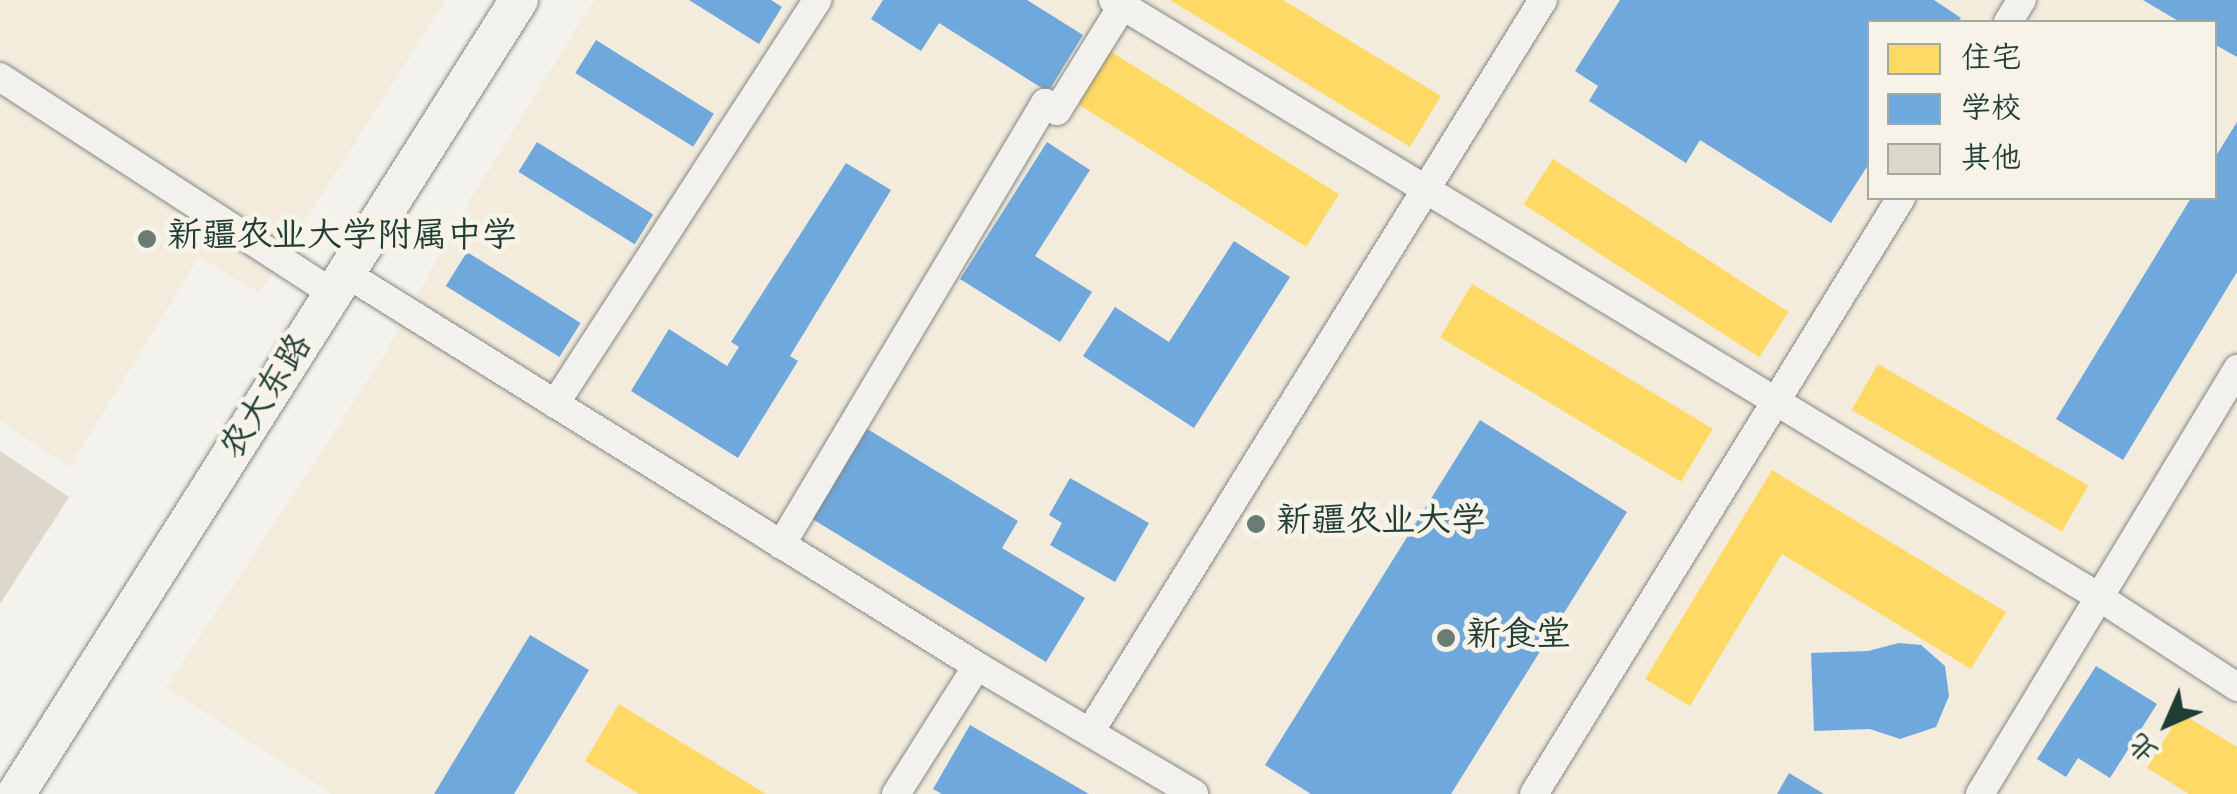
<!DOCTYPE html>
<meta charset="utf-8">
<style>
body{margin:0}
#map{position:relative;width:2237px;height:794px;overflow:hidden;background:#f4f2ec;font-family:Dekko,"LXGW WenKai TC",sans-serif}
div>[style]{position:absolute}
.built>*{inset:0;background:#f3ecdd}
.homes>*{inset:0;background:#ffd966;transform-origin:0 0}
.schools>*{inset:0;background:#6fa8dc;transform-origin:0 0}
.building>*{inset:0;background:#ded8cc}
.roads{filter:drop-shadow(0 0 2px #848985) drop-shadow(0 0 2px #848985)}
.street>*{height:28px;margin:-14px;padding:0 14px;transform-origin:14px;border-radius:14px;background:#f2f1ed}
.secondary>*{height:38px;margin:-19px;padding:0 19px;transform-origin:19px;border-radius:19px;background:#f2f1ed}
.dots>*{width:28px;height:28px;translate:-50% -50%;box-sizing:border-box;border:5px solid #f7f3e8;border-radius:50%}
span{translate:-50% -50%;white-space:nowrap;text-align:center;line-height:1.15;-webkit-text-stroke:10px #f7f3e8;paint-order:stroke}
.poi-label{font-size:35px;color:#1f3d34}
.left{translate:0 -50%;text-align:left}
.street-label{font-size:35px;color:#1f3d34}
.legend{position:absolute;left:1867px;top:20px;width:350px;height:180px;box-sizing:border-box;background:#f7f3e8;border:2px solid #a1aaa0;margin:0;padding:12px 18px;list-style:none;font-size:30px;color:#1f3d34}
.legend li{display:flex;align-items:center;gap:20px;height:50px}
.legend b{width:50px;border:2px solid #a1aaa0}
.north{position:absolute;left:2117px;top:674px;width:100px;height:100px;-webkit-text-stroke:8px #f7f3e8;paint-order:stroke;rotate:225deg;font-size:28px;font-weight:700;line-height:40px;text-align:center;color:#1f3d34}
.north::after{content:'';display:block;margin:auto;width:35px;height:45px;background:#1f3d34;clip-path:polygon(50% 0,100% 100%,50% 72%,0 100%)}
</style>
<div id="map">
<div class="built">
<div style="clip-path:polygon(0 0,446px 0,259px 293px,199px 257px,70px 467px,0 422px)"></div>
<div style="clip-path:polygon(evenodd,594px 0,2237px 0,2237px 794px,331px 794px,166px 688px,382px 359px,473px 195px,594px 0,1870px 22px,2214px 22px,2214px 198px,1870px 198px,1870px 22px)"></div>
</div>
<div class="homes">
<div style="clip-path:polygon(1170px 0,1283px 0,1441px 96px,1410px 147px)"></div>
<div style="left:1105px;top:48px;width:276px;height:62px;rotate:32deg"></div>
<div style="left:1553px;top:159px;width:281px;height:54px;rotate:33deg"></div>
<div style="left:1472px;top:284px;width:281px;height:62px;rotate:31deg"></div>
<div style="left:1878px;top:364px;width:243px;height:53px;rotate:30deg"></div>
<div style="clip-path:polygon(1772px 470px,2006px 612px,1971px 669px,1782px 554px,1690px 706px,1645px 679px)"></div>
<div style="clip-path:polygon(619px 704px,766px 794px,639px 794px,585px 761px)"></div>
<div style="clip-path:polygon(2181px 713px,2237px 747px,2237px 794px,2189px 794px,2147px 768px)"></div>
</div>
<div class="schools">
<div style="clip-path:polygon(689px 0,771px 0,782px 7px,759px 44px)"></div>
<div style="clip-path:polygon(883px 0,1027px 0,1083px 35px,1048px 92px,939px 23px,921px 51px,871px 19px)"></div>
<div style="clip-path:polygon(1620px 0,1934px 0,1961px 18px,1958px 22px,1870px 22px,1870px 162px,1831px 223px,1700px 140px,1686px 163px,1589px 101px,1598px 86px,1575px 71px)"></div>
<div style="clip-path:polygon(2143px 0,2237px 0,2237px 57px,2214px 44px,2214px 22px,2180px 22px)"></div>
<div style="left:596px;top:40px;width:139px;height:39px;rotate:32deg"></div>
<div style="clip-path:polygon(2237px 122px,2237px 272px,2123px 460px,2056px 419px,2191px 198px,2214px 198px,2214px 159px)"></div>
<div style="left:537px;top:142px;width:137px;height:35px;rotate:32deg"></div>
<div style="clip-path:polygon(1047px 142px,1090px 170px,1035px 256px,1092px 292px,1060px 342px,960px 279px)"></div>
<div style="clip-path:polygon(846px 163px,891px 190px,790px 356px,798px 361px,738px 458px,631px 391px,669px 329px,727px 366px,739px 347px,731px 342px)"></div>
<div style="clip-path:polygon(1234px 241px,1290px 277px,1194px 428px,1083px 356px,1115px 307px,1169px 342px)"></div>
<div style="left:467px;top:252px;width:134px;height:40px;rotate:32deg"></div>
<div style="clip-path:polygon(1480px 420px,1627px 512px,1451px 794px,1311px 794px,1265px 765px)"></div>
<div style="clip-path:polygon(856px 422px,1018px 521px,1002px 548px,1085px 598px,1046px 662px,801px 512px)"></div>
<div style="clip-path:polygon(1070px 478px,1149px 523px,1115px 582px,1050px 545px,1062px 523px,1049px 515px)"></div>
<div style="clip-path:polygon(530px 635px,589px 670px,514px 794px,434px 794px)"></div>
<div style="clip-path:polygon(1899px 643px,1921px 645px,1945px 666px,1949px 696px,1936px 727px,1900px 739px,1870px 729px,1814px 731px,1811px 653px,1868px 651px)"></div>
<div style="clip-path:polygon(2096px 666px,2157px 704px,2110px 778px,2078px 758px,2066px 777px,2037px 759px)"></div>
<div style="clip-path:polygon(970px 725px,1089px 794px,942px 794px,933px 789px)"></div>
<div style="clip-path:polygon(1789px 773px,1824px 794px,1777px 794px)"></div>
</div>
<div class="building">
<div style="clip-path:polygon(0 451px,69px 497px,0 604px)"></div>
</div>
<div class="roads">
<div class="street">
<div style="left:1113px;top:0;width:1153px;rotate:31.19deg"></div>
<div style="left:2099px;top:597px;width:165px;rotate:33.1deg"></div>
<div style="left:2008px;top:22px;width:26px;rotate:-58deg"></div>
<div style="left:0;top:77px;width:398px;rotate:33deg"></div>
<div style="left:347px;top:274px;width:742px;rotate:31.89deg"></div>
<div style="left:977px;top:666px;width:252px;rotate:30.5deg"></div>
<div style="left:555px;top:404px;width:482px;rotate:-57deg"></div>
<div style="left:781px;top:545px;width:515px;rotate:-59.15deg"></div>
<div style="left:1045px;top:103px;width:14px;rotate:34deg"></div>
<div style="left:1057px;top:111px;width:123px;rotate:-58.2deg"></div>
<div style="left:1090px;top:732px;width:861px;rotate:-58.25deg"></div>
<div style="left:896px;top:794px;width:151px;rotate:-57.7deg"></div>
<div style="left:1534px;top:794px;width:700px;rotate:-58.38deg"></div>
<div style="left:1980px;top:794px;width:497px;rotate:-58.8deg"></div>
</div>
<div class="secondary">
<div style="left:16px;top:794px;width:940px;rotate:-57.65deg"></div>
</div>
</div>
<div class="dots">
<div style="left:147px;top:239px;background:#6a7c74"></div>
<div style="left:1256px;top:524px;background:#6a7c74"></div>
<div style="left:1446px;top:638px;background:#6a7c74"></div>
</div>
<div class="poi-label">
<span class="left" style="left:167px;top:239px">新疆农业大学附属中学</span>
<span class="left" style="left:1276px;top:524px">新疆农业大学</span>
<span class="left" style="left:1466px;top:638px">新食堂</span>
</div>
<div class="street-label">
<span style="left:269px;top:398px;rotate:-58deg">农大东路</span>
</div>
<ul class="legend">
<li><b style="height:28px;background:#ffd966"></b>住宅</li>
<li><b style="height:28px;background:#6fa8dc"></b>学校</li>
<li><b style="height:28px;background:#ded8cc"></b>其他</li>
</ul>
<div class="north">北</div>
</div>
